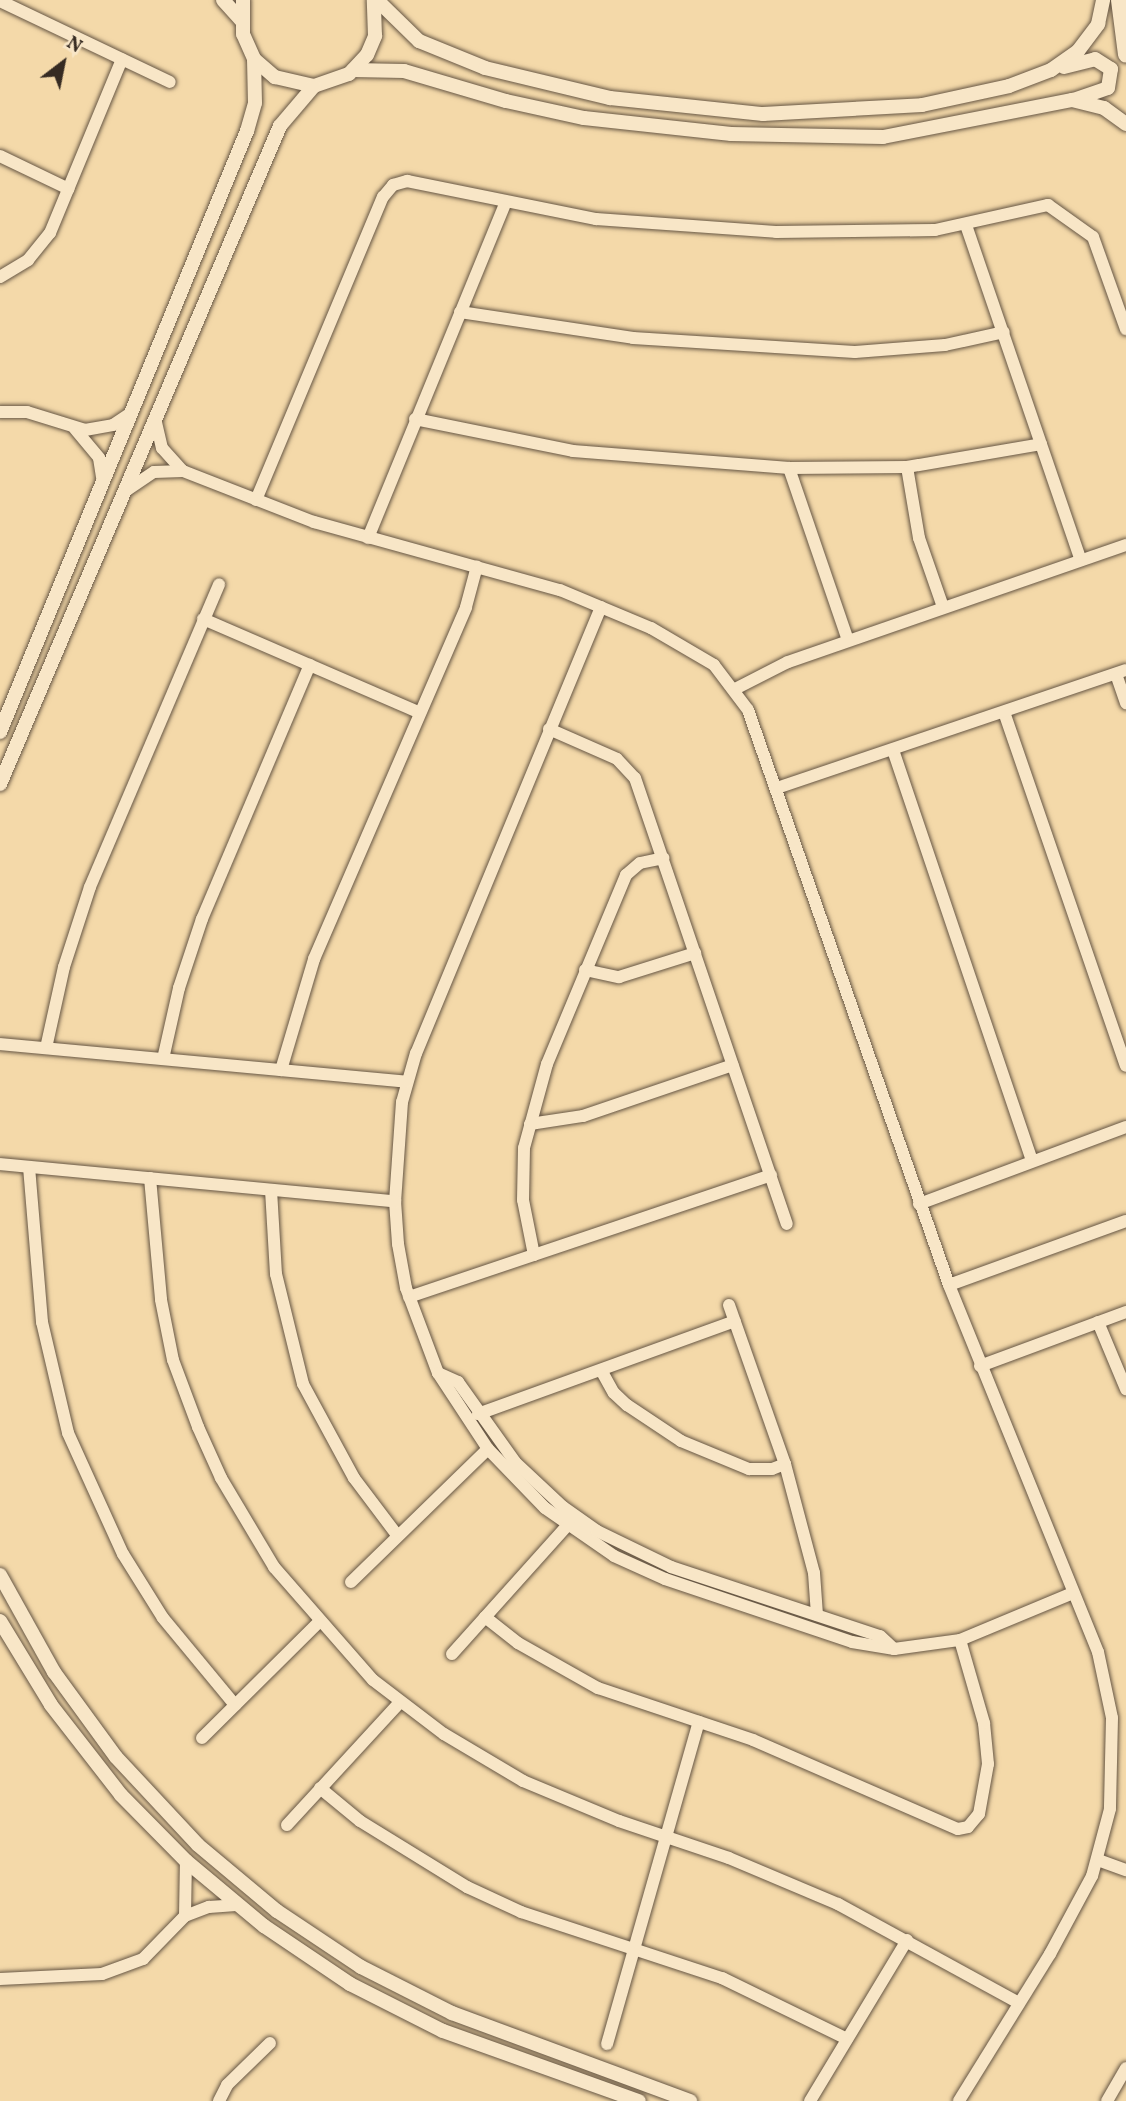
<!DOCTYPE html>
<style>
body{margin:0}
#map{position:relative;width:1126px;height:2101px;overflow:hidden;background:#f4d9a9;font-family:Vollkorn,serif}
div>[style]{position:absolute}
.roads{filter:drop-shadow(0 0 2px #665644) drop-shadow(0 0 2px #665644)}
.minor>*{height:12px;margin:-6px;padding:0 6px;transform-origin:6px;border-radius:6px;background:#f8e6c7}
.tertiary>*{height:14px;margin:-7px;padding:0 7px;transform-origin:7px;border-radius:7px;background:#f8e6c7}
.secondary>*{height:16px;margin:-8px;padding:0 8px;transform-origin:8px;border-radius:8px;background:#f8e6c7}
span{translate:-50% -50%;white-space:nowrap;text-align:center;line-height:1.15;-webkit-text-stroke:6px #f8e6c7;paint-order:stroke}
.north{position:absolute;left:28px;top:28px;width:70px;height:70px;-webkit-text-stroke:5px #f8e6c7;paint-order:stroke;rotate:32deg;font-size:19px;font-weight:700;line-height:28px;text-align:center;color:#362b22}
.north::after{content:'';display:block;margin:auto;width:24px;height:32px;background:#362b22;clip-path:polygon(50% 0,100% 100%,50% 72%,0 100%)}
</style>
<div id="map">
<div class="roads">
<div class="minor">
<div style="left:0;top:1px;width:188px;rotate:25.5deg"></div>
<div style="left:0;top:156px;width:76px;rotate:25.6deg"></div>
<div style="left:966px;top:225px;width:354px;rotate:71.1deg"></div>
<div style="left:0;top:277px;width:33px;rotate:-31deg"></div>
<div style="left:28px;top:260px;width:35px;rotate:-51deg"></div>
<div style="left:50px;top:233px;width:188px;rotate:-67.5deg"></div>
<div style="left:460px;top:312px;width:175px;rotate:8.5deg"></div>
<div style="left:633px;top:338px;width:222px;rotate:3.6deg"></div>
<div style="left:855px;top:352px;width:90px;rotate:-4.4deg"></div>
<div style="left:945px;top:345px;width:60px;rotate:-12.4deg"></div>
<div style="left:0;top:412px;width:27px"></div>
<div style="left:27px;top:412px;width:61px;rotate:17.2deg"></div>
<div style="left:85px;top:430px;width:28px;rotate:-10deg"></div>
<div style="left:113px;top:425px;width:23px;rotate:-34deg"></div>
<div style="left:155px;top:418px;width:31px;rotate:77deg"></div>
<div style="left:162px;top:448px;width:31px;rotate:48deg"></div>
<div style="left:183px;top:471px;width:141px;rotate:21.3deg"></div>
<div style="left:314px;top:522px;width:255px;rotate:15.5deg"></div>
<div style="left:560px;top:590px;width:99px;rotate:22.7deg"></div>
<div style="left:651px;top:628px;width:73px;rotate:30.4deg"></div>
<div style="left:714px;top:665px;width:56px;rotate:52.9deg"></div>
<div style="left:748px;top:710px;width:609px;rotate:70.73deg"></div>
<div style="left:949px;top:1285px;width:396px;rotate:67.9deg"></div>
<div style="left:1098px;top:1652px;width:67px;rotate:78deg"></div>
<div style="left:1112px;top:1718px;width:91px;rotate:91.3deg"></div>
<div style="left:1110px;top:1809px;width:69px;rotate:105deg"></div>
<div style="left:1092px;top:1876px;width:89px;rotate:118.3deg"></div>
<div style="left:1050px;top:1954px;width:173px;rotate:121.8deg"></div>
<div style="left:415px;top:419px;width:161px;rotate:11.4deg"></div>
<div style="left:573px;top:451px;width:217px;rotate:4.5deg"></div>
<div style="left:789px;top:468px;width:118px;rotate:-0.5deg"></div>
<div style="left:907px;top:467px;width:136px;rotate:-9.7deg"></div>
<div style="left:75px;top:429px;width:38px;rotate:50deg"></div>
<div style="left:99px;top:458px;width:24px;rotate:81deg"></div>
<div style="left:907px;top:467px;width:72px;rotate:80.4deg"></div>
<div style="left:919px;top:538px;width:73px;rotate:70.8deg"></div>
<div style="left:789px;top:468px;width:182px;rotate:71.1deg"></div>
<div style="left:127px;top:490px;width:32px;rotate:-34deg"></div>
<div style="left:154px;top:472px;width:29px;rotate:-2deg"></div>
<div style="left:256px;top:500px;width:329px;rotate:-67.3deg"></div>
<div style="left:383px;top:197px;width:16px;rotate:-50deg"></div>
<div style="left:393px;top:185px;width:15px;rotate:-16deg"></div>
<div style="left:407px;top:181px;width:193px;rotate:11.4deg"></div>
<div style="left:596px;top:219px;width:180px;rotate:4.1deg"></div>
<div style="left:776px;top:232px;width:159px;rotate:-0.7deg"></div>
<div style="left:935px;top:230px;width:116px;rotate:-12.5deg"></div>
<div style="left:1048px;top:205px;width:55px;rotate:35.4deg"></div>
<div style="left:1093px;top:237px;width:98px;rotate:70.3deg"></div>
<div style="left:368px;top:538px;width:361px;rotate:-67.7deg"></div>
<div style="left:601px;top:607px;width:483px;rotate:112.5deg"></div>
<div style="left:416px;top:1053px;width:51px;rotate:105.9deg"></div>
<div style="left:402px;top:1102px;width:99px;rotate:94deg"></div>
<div style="left:395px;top:1201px;width:43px;rotate:86deg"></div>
<div style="left:398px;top:1244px;width:45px;rotate:79.7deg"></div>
<div style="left:406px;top:1288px;width:91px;rotate:69.4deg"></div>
<div style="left:438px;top:1373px;width:91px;rotate:56.7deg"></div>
<div style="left:488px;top:1449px;width:82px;rotate:46deg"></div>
<div style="left:545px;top:1508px;width:84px;rotate:34.8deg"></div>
<div style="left:614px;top:1556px;width:56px;rotate:24.3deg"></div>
<div style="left:665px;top:1579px;width:197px;rotate:18.6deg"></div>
<div style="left:852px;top:1642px;width:43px;rotate:9.5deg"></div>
<div style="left:894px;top:1649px;width:67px;rotate:-7.8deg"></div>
<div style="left:960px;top:1640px;width:122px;rotate:-22.6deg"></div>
<div style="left:203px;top:619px;width:234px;rotate:23.4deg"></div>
<div style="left:1116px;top:674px;width:31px;rotate:71deg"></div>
<div style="left:735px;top:689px;width:59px;rotate:-27deg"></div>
<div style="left:788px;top:662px;width:358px;rotate:-19.1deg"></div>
<div style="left:1004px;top:712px;width:374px;rotate:71deg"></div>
<div style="left:549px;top:729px;width:74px;rotate:23.8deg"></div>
<div style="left:617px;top:759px;width:26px;rotate:47deg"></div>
<div style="left:635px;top:778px;width:471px;rotate:71.2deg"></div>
<div style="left:893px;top:750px;width:434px;rotate:71.3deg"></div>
<div style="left:777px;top:788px;width:368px;rotate:-18.7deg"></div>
<div style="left:585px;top:970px;width:35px;rotate:12deg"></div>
<div style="left:619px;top:977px;width:80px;rotate:-17.5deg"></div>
<div style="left:0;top:1044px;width:408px;rotate:5.3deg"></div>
<div style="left:46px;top:1048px;width:83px;rotate:-77.5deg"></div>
<div style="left:64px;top:967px;width:84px;rotate:-72deg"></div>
<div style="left:90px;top:887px;width:329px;rotate:-66.9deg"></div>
<div style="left:163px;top:1059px;width:73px;rotate:-77.3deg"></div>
<div style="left:179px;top:988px;width:73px;rotate:-71.6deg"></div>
<div style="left:202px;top:919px;width:276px;rotate:-67deg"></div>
<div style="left:281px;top:1070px;width:116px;rotate:-73.4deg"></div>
<div style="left:314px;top:959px;width:383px;rotate:-66.6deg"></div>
<div style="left:466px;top:607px;width:42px;rotate:-75deg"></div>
<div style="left:530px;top:1124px;width:54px;rotate:-8.6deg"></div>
<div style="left:583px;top:1116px;width:158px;rotate:-18.8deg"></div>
<div style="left:0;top:1164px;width:397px;rotate:5.4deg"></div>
<div style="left:29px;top:1167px;width:156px;rotate:85.2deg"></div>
<div style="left:42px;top:1322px;width:114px;rotate:76.8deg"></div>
<div style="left:68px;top:1433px;width:133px;rotate:65.6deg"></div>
<div style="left:123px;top:1554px;width:75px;rotate:58deg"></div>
<div style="left:163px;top:1618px;width:113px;rotate:50.4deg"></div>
<div style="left:150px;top:1178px;width:122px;rotate:84.8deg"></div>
<div style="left:161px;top:1300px;width:61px;rotate:78.7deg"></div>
<div style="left:173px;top:1360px;width:72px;rotate:69.5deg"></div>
<div style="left:198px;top:1427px;width:56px;rotate:65.7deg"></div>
<div style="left:221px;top:1478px;width:104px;rotate:59.2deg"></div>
<div style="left:274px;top:1567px;width:150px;rotate:48.8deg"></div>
<div style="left:373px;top:1680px;width:89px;rotate:37.3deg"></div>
<div style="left:444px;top:1734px;width:92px;rotate:30.7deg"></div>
<div style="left:523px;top:1781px;width:104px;rotate:22.6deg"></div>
<div style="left:619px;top:1821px;width:116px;rotate:18.6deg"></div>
<div style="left:729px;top:1858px;width:118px;rotate:22.9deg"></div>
<div style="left:838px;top:1904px;width:206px;rotate:28.7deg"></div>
<div style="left:271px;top:1190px;width:84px;rotate:86.6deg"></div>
<div style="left:276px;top:1274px;width:113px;rotate:76.2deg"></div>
<div style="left:303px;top:1384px;width:107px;rotate:61.5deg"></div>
<div style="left:354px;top:1478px;width:71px;rotate:53deg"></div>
<div style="left:919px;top:1204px;width:221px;rotate:-20.4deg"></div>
<div style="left:534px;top:1255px;width:56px;rotate:-101.3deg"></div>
<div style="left:523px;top:1200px;width:52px;rotate:-88.9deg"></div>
<div style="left:524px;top:1148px;width:87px;rotate:-74.7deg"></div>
<div style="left:547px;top:1064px;width:205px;rotate:-67.3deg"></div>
<div style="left:626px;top:875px;width:18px;rotate:-41deg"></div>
<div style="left:640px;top:863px;width:24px;rotate:-12deg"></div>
<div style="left:949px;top:1285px;width:188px;rotate:-19.9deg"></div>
<div style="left:409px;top:1297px;width:382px;rotate:-18.6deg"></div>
<div style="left:729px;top:1305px;width:169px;rotate:70.6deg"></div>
<div style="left:785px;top:1464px;width:113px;rotate:75.1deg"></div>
<div style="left:814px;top:1573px;width:42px;rotate:85.9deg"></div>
<div style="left:1098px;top:1322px;width:73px;rotate:67.3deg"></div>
<div style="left:980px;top:1366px;width:156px;rotate:-20.3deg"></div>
<div style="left:601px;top:1370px;width:26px;rotate:61deg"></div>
<div style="left:614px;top:1393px;width:18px;rotate:43deg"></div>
<div style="left:627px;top:1405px;width:65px;rotate:33.7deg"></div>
<div style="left:681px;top:1441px;width:74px;rotate:22.4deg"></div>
<div style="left:749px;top:1469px;width:23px"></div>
<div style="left:772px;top:1469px;width:14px;rotate:-21deg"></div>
<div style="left:438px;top:1373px;width:22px;rotate:24deg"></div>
<div style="left:458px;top:1382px;width:98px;rotate:54.5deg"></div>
<div style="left:515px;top:1462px;width:66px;rotate:43.2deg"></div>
<div style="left:563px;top:1507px;width:42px;rotate:35.2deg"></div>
<div style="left:597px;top:1531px;width:82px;rotate:25.9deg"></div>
<div style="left:671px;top:1567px;width:220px;rotate:18.3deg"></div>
<div style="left:880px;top:1636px;width:19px;rotate:43deg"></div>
<div style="left:478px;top:1414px;width:273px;rotate:-19.9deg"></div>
<div style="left:351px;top:1582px;width:191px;rotate:-44.2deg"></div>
<div style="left:485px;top:1617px;width:42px;rotate:38.2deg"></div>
<div style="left:518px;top:1643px;width:92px;rotate:29.4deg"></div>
<div style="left:598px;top:1688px;width:163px;rotate:18.5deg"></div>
<div style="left:753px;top:1740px;width:223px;rotate:23.5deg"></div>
<div style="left:958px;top:1829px;width:10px;rotate:-11deg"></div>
<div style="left:968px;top:1827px;width:17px;rotate:-50deg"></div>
<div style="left:979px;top:1814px;width:51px;rotate:-79.8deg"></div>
<div style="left:988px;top:1764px;width:41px;rotate:-95.6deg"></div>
<div style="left:984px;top:1723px;width:86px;rotate:-106.1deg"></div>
<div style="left:452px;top:1654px;width:172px;rotate:-48.1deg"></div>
<div style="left:202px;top:1738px;width:163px;rotate:-44.8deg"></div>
<div style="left:320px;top:1788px;width:52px;rotate:39.5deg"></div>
<div style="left:360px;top:1821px;width:126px;rotate:31.7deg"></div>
<div style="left:467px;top:1887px;width:60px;rotate:24.8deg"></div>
<div style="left:521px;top:1912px;width:212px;rotate:18.2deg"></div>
<div style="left:722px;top:1978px;width:139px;rotate:26deg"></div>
<div style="left:287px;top:1825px;width:167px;rotate:-47.4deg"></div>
<div style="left:1098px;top:1860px;width:30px;rotate:20deg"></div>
<div style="left:185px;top:1916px;width:26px;rotate:-21deg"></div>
<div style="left:209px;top:1907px;width:27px;rotate:-4deg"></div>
<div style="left:0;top:1979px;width:102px;rotate:-2.8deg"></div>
<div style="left:102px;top:1974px;width:44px;rotate:-20.1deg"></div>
<div style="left:143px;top:1959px;width:60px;rotate:-45.7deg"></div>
<div style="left:185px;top:1916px;width:55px;rotate:-89deg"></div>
<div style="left:607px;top:2044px;width:335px;rotate:-74.1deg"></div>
<div style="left:219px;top:2101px;width:18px;rotate:-63deg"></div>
<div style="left:227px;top:2085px;width:60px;rotate:-44.3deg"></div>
<div style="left:810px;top:2101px;width:188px;rotate:-58.9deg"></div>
<div style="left:1107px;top:2101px;width:38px;rotate:-60deg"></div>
</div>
<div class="tertiary">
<div style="left:223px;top:0;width:27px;rotate:48deg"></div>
<div style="left:243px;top:0;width:34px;rotate:90deg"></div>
<div style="left:243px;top:34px;width:27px;rotate:66deg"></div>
<div style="left:254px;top:59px;width:28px;rotate:41deg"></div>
<div style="left:275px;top:77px;width:40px;rotate:13deg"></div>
<div style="left:314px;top:86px;width:37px;rotate:-19deg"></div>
<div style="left:349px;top:74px;width:26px;rotate:-47deg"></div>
<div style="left:367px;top:55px;width:21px;rotate:-67deg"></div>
<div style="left:375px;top:36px;width:36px;rotate:-92deg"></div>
<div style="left:377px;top:0;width:59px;rotate:44.3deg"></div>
<div style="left:419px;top:41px;width:71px;rotate:22.2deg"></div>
<div style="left:485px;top:68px;width:129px;rotate:13.5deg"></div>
<div style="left:610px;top:98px;width:154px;rotate:6deg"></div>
<div style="left:763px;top:114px;width:159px;rotate:-3.2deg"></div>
<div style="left:922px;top:105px;width:89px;rotate:-12.3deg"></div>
<div style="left:1009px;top:86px;width:45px;rotate:-20.9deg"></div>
<div style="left:1051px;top:70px;width:33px;rotate:-35deg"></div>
<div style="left:1078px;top:51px;width:34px;rotate:-53deg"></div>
<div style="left:1098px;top:24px;width:25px;rotate:-78deg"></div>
<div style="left:1064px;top:67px;width:32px;rotate:-14deg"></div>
<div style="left:1095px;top:59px;width:19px;rotate:32deg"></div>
<div style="left:1111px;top:69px;width:19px;rotate:99deg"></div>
<div style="left:1108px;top:88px;width:37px;rotate:161deg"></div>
<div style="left:353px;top:70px;width:51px;rotate:1.1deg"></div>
<div style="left:404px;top:71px;width:106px;rotate:16.4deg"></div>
<div style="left:506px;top:101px;width:80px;rotate:12.3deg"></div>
<div style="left:584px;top:118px;width:148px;rotate:6.2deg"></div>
<div style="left:731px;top:134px;width:152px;rotate:1.1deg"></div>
<div style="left:883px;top:137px;width:193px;rotate:-11.1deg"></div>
<div style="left:1072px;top:100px;width:33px;rotate:14deg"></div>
<div style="left:1104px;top:108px;width:27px;rotate:36deg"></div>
<div style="left:0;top:732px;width:650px;rotate:-67.66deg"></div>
<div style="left:247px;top:131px;width:29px;rotate:-74deg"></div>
<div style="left:255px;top:103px;width:44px;rotate:-91.3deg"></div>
<div style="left:0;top:784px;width:715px;rotate:-66.95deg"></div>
<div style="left:280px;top:126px;width:52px;rotate:-49.6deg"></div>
<div style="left:0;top:1575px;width:111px;rotate:60.9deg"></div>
<div style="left:54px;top:1672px;width:105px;rotate:53.9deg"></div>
<div style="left:116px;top:1757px;width:120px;rotate:47deg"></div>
<div style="left:198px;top:1845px;width:103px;rotate:39.9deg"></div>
<div style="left:277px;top:1911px;width:101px;rotate:33.7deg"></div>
<div style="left:361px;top:1967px;width:102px;rotate:26.8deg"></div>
<div style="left:452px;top:2013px;width:254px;rotate:20.3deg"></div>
<div style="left:0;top:1621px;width:98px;rotate:58.7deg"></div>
<div style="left:51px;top:1705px;width:114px;rotate:52.1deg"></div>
<div style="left:121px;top:1795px;width:93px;rotate:45.4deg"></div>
<div style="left:186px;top:1861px;width:102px;rotate:39.8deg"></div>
<div style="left:264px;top:1926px;width:104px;rotate:34deg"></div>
<div style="left:350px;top:1984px;width:104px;rotate:26.8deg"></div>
<div style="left:443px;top:2031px;width:208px;rotate:19.7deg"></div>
</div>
<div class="secondary">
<div style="left:1119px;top:0;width:55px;rotate:82.7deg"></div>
</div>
</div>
<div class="north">N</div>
</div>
